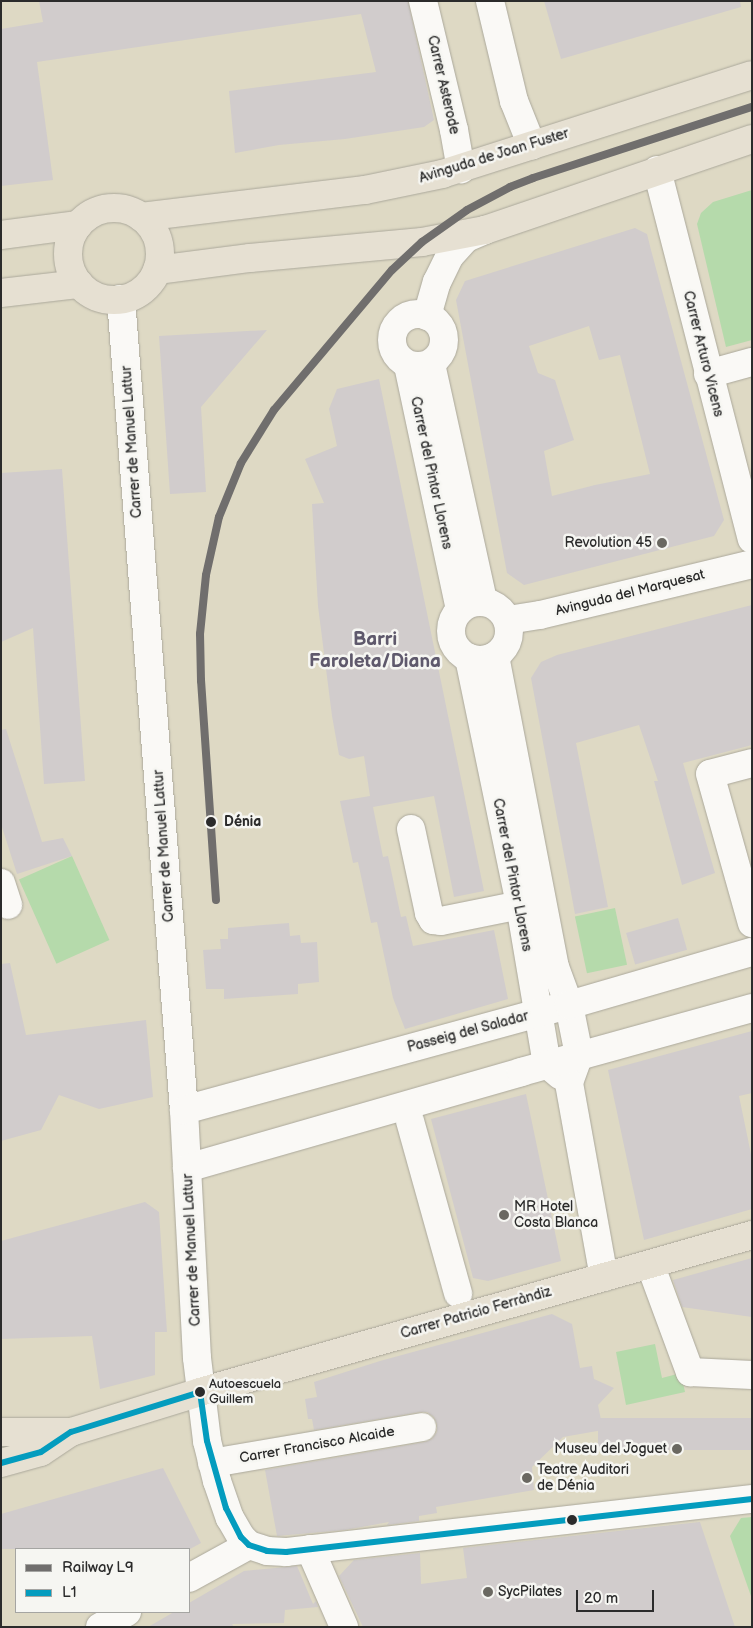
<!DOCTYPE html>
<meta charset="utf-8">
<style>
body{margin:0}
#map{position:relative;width:753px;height:1628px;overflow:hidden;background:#ded9c4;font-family:"Balsamiq Sans",sans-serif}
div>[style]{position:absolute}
.green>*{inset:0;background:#b5daab;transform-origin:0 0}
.building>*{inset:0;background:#d1cccc;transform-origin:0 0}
.roads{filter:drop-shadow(0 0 1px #aba89b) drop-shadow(0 0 1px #aba89b)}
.minor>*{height:28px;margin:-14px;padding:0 14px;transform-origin:14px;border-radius:14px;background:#faf9f6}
.minor>.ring{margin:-14px;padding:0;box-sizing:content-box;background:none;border:28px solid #faf9f6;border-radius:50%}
.major>*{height:28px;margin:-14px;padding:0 14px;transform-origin:14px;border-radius:14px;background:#e6e0d2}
.major>.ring{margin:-14px;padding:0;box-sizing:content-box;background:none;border:28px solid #e6e0d2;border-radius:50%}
.bus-1>*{height:6px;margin:-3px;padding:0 3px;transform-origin:3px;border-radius:3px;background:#049cbe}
.rail-1>*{height:8px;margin:-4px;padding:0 4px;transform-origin:4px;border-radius:4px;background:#706e6d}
.dots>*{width:14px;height:14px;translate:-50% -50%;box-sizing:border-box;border:2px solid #f6f6f2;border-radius:50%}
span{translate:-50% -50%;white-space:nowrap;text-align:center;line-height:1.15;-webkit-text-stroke:5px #f6f6f2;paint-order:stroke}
.bus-label{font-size:13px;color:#2b2b2b}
.left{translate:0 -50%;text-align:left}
.street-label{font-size:14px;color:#2b2b2b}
.poi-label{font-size:14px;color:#2b2b2b}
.right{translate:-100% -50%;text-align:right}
.stop-label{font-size:14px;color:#2b2b2b;font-weight:700}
.district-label{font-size:19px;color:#5f596c;font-weight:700}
.frame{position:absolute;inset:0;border:2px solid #2b2b2b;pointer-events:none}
.legend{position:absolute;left:15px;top:1548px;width:175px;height:65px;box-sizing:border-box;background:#f6f6f2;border:1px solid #a5a5a2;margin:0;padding:6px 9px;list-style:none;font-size:15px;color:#2b2b2b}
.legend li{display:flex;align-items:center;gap:10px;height:25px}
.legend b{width:25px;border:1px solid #a5a5a2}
.scale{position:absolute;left:576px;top:1590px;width:78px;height:22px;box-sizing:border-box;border:2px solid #2b2b2b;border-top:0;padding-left:6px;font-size:15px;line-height:18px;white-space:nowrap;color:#2b2b2b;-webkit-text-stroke:4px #f6f6f2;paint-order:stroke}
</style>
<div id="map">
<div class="green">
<div style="clip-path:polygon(752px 190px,752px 340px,726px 347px,697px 224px,701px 213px,713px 202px)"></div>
<div style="left:72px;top:856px;width:92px;height:58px;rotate:66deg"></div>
<div style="left:615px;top:908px;width:58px;height:41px;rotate:78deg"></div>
<div style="clip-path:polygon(655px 1344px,662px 1378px,681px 1373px,685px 1392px,626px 1405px,616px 1352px)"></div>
<div style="clip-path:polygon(752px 1517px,752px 1599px,730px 1536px,741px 1518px)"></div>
</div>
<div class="building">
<div style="clip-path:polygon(39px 1px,408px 1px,434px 120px,424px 127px,345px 139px,279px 145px,235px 153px,229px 91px,376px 72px,361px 14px,37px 62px,53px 180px,1px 186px,1px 29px,43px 22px)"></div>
<div style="clip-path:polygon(544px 1px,740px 1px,741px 7px,561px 59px)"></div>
<div style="clip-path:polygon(evenodd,635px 228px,647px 234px,651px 250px,724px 520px,714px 536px,524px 585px,507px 573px,456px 300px,465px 281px,635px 228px,589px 326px,599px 360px,620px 355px,650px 474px,595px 485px,552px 496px,544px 451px,574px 440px,555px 380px,538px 373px,529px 346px,589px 326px)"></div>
<div style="clip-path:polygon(267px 330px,201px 407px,206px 492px,170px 494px,159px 336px)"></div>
<div style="clip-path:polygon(379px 379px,484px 891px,454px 897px,434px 796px,373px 807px,383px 857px,388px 856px,401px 917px,406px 916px,413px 946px,494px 930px,508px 999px,405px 1029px,393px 998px,377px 922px,371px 923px,358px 862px,353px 863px,340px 801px,370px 796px,364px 756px,349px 759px,339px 755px,332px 716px,318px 606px,312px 504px,324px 503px,305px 459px,337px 446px,329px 409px,337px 389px)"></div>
<div style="clip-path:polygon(62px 469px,85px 781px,44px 784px,33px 628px,1px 642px,1px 473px)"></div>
<div style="clip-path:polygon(752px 605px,752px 745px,683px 763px,715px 873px,682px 885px,654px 781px,658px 781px,639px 725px,576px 743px,608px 907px,575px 914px,531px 678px,541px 662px,557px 655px)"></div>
<div style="clip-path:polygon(6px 729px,42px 842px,63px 838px,72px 856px,17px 874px,1px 824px,1px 730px)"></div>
<div style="left:678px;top:918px;width:33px;height:54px;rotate:74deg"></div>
<div style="clip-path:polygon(289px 923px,290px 936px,300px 935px,301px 943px,317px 942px,319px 982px,298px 984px,298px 994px,224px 999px,224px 989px,206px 989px,203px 950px,221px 949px,220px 939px,228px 939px,228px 928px)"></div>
<div style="clip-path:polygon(10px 963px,26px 1035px,146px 1020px,153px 1097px,99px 1109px,59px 1095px,41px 1130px,1px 1141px,1px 964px)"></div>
<div style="clip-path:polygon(752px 1031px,752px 1093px,739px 1096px,752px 1159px,752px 1209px,644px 1240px,608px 1070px)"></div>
<div style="clip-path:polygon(526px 1094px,561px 1261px,488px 1281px,473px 1278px,431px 1119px)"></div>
<div style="clip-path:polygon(145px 1202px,159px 1212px,167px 1332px,155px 1332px,155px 1375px,100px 1389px,92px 1336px,1px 1339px,1px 1241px)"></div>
<div style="clip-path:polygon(752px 1258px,752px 1317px,682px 1307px,673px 1280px)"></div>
<div style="clip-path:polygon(552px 1314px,572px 1324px,580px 1368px,592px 1366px,594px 1379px,614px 1388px,598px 1405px,603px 1430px,563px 1437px,532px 1467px,534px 1490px,436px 1507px,437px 1513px,419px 1516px,419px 1521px,387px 1525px,389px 1522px,345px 1530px,277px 1536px,265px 1470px,425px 1442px,432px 1439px,437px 1432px,437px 1424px,434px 1417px,427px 1412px,420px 1412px,314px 1430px,312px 1419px,308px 1419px,305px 1399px,317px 1397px,314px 1382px,380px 1361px)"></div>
<div style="left:752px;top:1418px;width:32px;height:154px;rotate:90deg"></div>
<div style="clip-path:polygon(163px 1468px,201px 1543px,190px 1549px,1px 1549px,1px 1514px)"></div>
<div style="clip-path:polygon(700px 1522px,735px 1627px,363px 1627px,339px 1576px,354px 1560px,420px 1553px,421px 1584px,467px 1578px,463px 1548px)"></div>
<div style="clip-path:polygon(297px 1566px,313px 1604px,316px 1601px,318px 1607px,285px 1610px,284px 1623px,232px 1624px,234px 1627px,148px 1627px,174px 1612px,189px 1612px,189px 1603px,244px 1571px)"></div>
</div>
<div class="roads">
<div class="minor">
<div style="left:423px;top:1px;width:133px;rotate:76.5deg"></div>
<div style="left:454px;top:130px;width:40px;rotate:80deg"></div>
<div style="left:490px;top:1px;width:103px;rotate:76.5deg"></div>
<div style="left:514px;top:101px;width:48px;rotate:68.2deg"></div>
<div style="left:657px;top:170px;width:381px;rotate:75.6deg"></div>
<div style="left:121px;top:299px;width:813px;rotate:85.56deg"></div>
<div style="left:184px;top:1110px;width:248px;rotate:87deg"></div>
<div style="left:197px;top:1358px;width:84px;rotate:83.1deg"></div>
<div style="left:207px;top:1441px;width:41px;rotate:76deg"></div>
<div style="left:217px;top:1481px;width:39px;rotate:71deg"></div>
<div style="left:230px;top:1518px;width:22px;rotate:60deg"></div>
<div style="left:241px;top:1537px;width:11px;rotate:45deg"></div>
<div style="left:249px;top:1545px;width:19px;rotate:18deg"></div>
<div style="left:267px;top:1551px;width:19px;rotate:3deg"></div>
<div style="left:286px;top:1552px;width:469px;rotate:-6.5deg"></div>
<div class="ring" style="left:392px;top:314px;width:24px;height:24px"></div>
<div style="left:427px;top:316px;width:35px;rotate:-74deg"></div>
<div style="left:437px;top:282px;width:28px;rotate:-64deg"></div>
<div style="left:449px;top:257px;width:25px;rotate:-48deg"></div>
<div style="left:466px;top:238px;width:21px;rotate:-23deg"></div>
<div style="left:431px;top:364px;width:243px;rotate:77.6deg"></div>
<div style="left:408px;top:365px;width:250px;rotate:78deg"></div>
<div style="left:708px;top:374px;width:46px;rotate:-15.3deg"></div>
<div class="ring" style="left:451px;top:602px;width:30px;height:30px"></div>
<div style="left:508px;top:620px;width:32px;rotate:-9deg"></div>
<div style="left:540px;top:615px;width:218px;rotate:-13.5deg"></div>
<div style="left:495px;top:656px;width:317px;rotate:79.1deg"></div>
<div style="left:555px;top:967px;width:40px;rotate:69.8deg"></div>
<div style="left:569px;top:1005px;width:51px;rotate:78.7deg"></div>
<div style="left:579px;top:1055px;width:30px;rotate:110deg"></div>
<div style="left:569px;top:1083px;width:197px;rotate:79.8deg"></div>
<div style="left:469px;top:658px;width:252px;rotate:78.3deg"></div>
<div style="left:520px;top:905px;width:161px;rotate:80.4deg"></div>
<div style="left:547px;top:1064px;width:17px;rotate:40deg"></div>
<div style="left:752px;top:763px;width:43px;rotate:165.3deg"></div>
<div style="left:710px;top:774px;width:155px;rotate:74.3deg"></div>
<div style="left:411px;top:829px;width:86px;rotate:77.9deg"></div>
<div style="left:429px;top:913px;width:8px;rotate:60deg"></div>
<div style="left:433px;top:920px;width:8px;rotate:7deg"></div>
<div style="left:441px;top:921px;width:81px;rotate:-11.4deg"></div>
<div style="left:1px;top:883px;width:23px;rotate:72deg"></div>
<div style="left:184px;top:1110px;width:399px;rotate:-15.3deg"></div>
<div style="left:569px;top:1005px;width:191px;rotate:-16.2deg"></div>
<div style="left:410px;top:1121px;width:179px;rotate:74.4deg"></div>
<div style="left:187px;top:1168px;width:348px;rotate:-16deg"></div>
<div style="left:521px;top:1072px;width:240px;rotate:-15.5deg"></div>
<div style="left:653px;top:1272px;width:107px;rotate:69.7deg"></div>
<div style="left:690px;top:1372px;width:62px;rotate:2.8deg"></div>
<div style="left:212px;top:1463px;width:213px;rotate:-9.7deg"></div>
<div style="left:310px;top:1549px;width:85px;rotate:66.4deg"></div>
<div style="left:189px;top:1578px;width:68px;rotate:-28.8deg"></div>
<div style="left:100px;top:1627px;width:31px;rotate:-29deg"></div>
</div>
<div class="major">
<div class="ring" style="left:68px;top:208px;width:64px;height:64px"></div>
<div style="left:141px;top:217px;width:226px;rotate:-6.9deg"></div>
<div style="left:365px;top:190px;width:79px;rotate:-11.7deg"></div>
<div style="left:442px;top:174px;width:325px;rotate:-17.7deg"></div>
<div style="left:1px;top:235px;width:78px;rotate:-7.4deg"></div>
<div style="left:157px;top:270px;width:94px;rotate:-7.4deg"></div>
<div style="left:250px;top:258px;width:173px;rotate:-5.3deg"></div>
<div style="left:422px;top:242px;width:64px;rotate:-10.8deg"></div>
<div style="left:485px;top:230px;width:282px;rotate:-18.8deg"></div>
<div style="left:1px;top:293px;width:79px;rotate:-6.6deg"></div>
<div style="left:1px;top:1432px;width:70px"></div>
<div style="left:1px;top:1463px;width:41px;rotate:-15.4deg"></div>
<div style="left:41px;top:1452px;width:36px;rotate:-34deg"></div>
<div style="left:71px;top:1432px;width:135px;rotate:-17.2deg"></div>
<div style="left:200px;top:1392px;width:574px;rotate:-15.88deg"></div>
</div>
</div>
<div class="bus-1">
<div style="left:200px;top:1392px;width:49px;rotate:81.9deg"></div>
<div style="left:207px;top:1441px;width:70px;rotate:74.2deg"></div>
<div style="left:226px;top:1508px;width:33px;rotate:63deg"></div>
<div style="left:241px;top:1537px;width:11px;rotate:45deg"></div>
<div style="left:249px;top:1545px;width:19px;rotate:18deg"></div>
<div style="left:267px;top:1551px;width:19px;rotate:3deg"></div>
<div style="left:286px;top:1552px;width:469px;rotate:-6.5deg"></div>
<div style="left:1px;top:1463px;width:41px;rotate:-15.4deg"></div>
<div style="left:41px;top:1452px;width:36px;rotate:-34deg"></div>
<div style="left:71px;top:1432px;width:135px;rotate:-17.2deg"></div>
</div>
<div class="rail-1">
<div style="left:216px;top:900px;width:220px;rotate:-93.9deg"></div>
<div style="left:201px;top:681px;width:47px;rotate:-91.2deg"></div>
<div style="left:200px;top:634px;width:59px;rotate:-84.2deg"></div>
<div style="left:206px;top:575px;width:59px;rotate:-77.4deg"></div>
<div style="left:219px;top:517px;width:58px;rotate:-67.8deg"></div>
<div style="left:241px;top:463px;width:62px;rotate:-58.1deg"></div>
<div style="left:274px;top:410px;width:183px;rotate:-49.9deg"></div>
<div style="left:392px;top:270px;width:41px;rotate:-43deg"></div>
<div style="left:422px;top:242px;width:55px;rotate:-35.4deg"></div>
<div style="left:467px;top:210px;width:49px;rotate:-28.1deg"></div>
<div style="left:510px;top:187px;width:25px;rotate:-21deg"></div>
<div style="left:533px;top:178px;width:230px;rotate:-18deg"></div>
</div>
<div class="dots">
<div style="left:662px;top:543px;background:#6a6861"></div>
<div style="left:211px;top:822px;background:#2b2b2b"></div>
<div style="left:504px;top:1215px;background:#6a6861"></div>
<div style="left:200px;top:1392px;background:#2b2b2b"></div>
<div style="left:677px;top:1449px;background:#6a6861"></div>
<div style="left:527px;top:1478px;background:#6a6861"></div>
<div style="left:572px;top:1520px;background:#2b2b2b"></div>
<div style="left:488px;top:1592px;background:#6a6861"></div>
</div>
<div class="bus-label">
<span class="left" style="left:209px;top:1392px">Autoescuela<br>Guillem</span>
</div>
<div class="street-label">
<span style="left:443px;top:85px;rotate:77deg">Carrer Asterode</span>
<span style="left:494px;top:156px;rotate:-17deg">Avinguda de Joan Fuster</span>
<span style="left:703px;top:354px;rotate:76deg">Carrer Arturo Vicens</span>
<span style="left:132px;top:442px;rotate:-94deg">Carrer de Manuel Lattur</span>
<span style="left:431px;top:473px;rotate:78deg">Carrer del Pintor Llorens</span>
<span style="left:630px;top:593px;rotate:-14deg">Avinguda del Marquesat</span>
<span style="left:164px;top:846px;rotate:-94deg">Carrer de Manuel Lattur</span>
<span style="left:512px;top:875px;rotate:79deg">Carrer del Pintor Llorens</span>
<span style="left:468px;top:1032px;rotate:-15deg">Passeig del Saladar</span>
<span style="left:192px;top:1250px;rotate:-93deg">Carrer de Manuel Lattur</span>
<span style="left:476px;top:1313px;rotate:-16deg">Carrer Patricio Ferràndiz</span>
<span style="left:317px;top:1445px;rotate:-10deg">Carrer Francisco Alcaide</span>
</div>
<div class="poi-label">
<span class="right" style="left:652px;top:543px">Revolution 45</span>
<span class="left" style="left:514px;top:1215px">MR Hotel<br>Costa Blanca</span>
<span class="right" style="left:667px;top:1449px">Museu del Joguet</span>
<span class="left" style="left:537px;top:1478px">Teatre Auditori<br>de Dénia</span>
<span class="left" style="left:498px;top:1592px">SycPilates</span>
</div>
<div class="stop-label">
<span class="left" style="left:224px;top:822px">Dénia</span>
</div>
<div class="district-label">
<span style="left:375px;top:651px">Barri<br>Faroleta/Diana</span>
</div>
<div class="frame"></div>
<ul class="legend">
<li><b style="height:6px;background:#706e6d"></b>Railway L9</li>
<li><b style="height:6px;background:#049cbe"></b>L1</li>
</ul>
<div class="scale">20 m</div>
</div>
